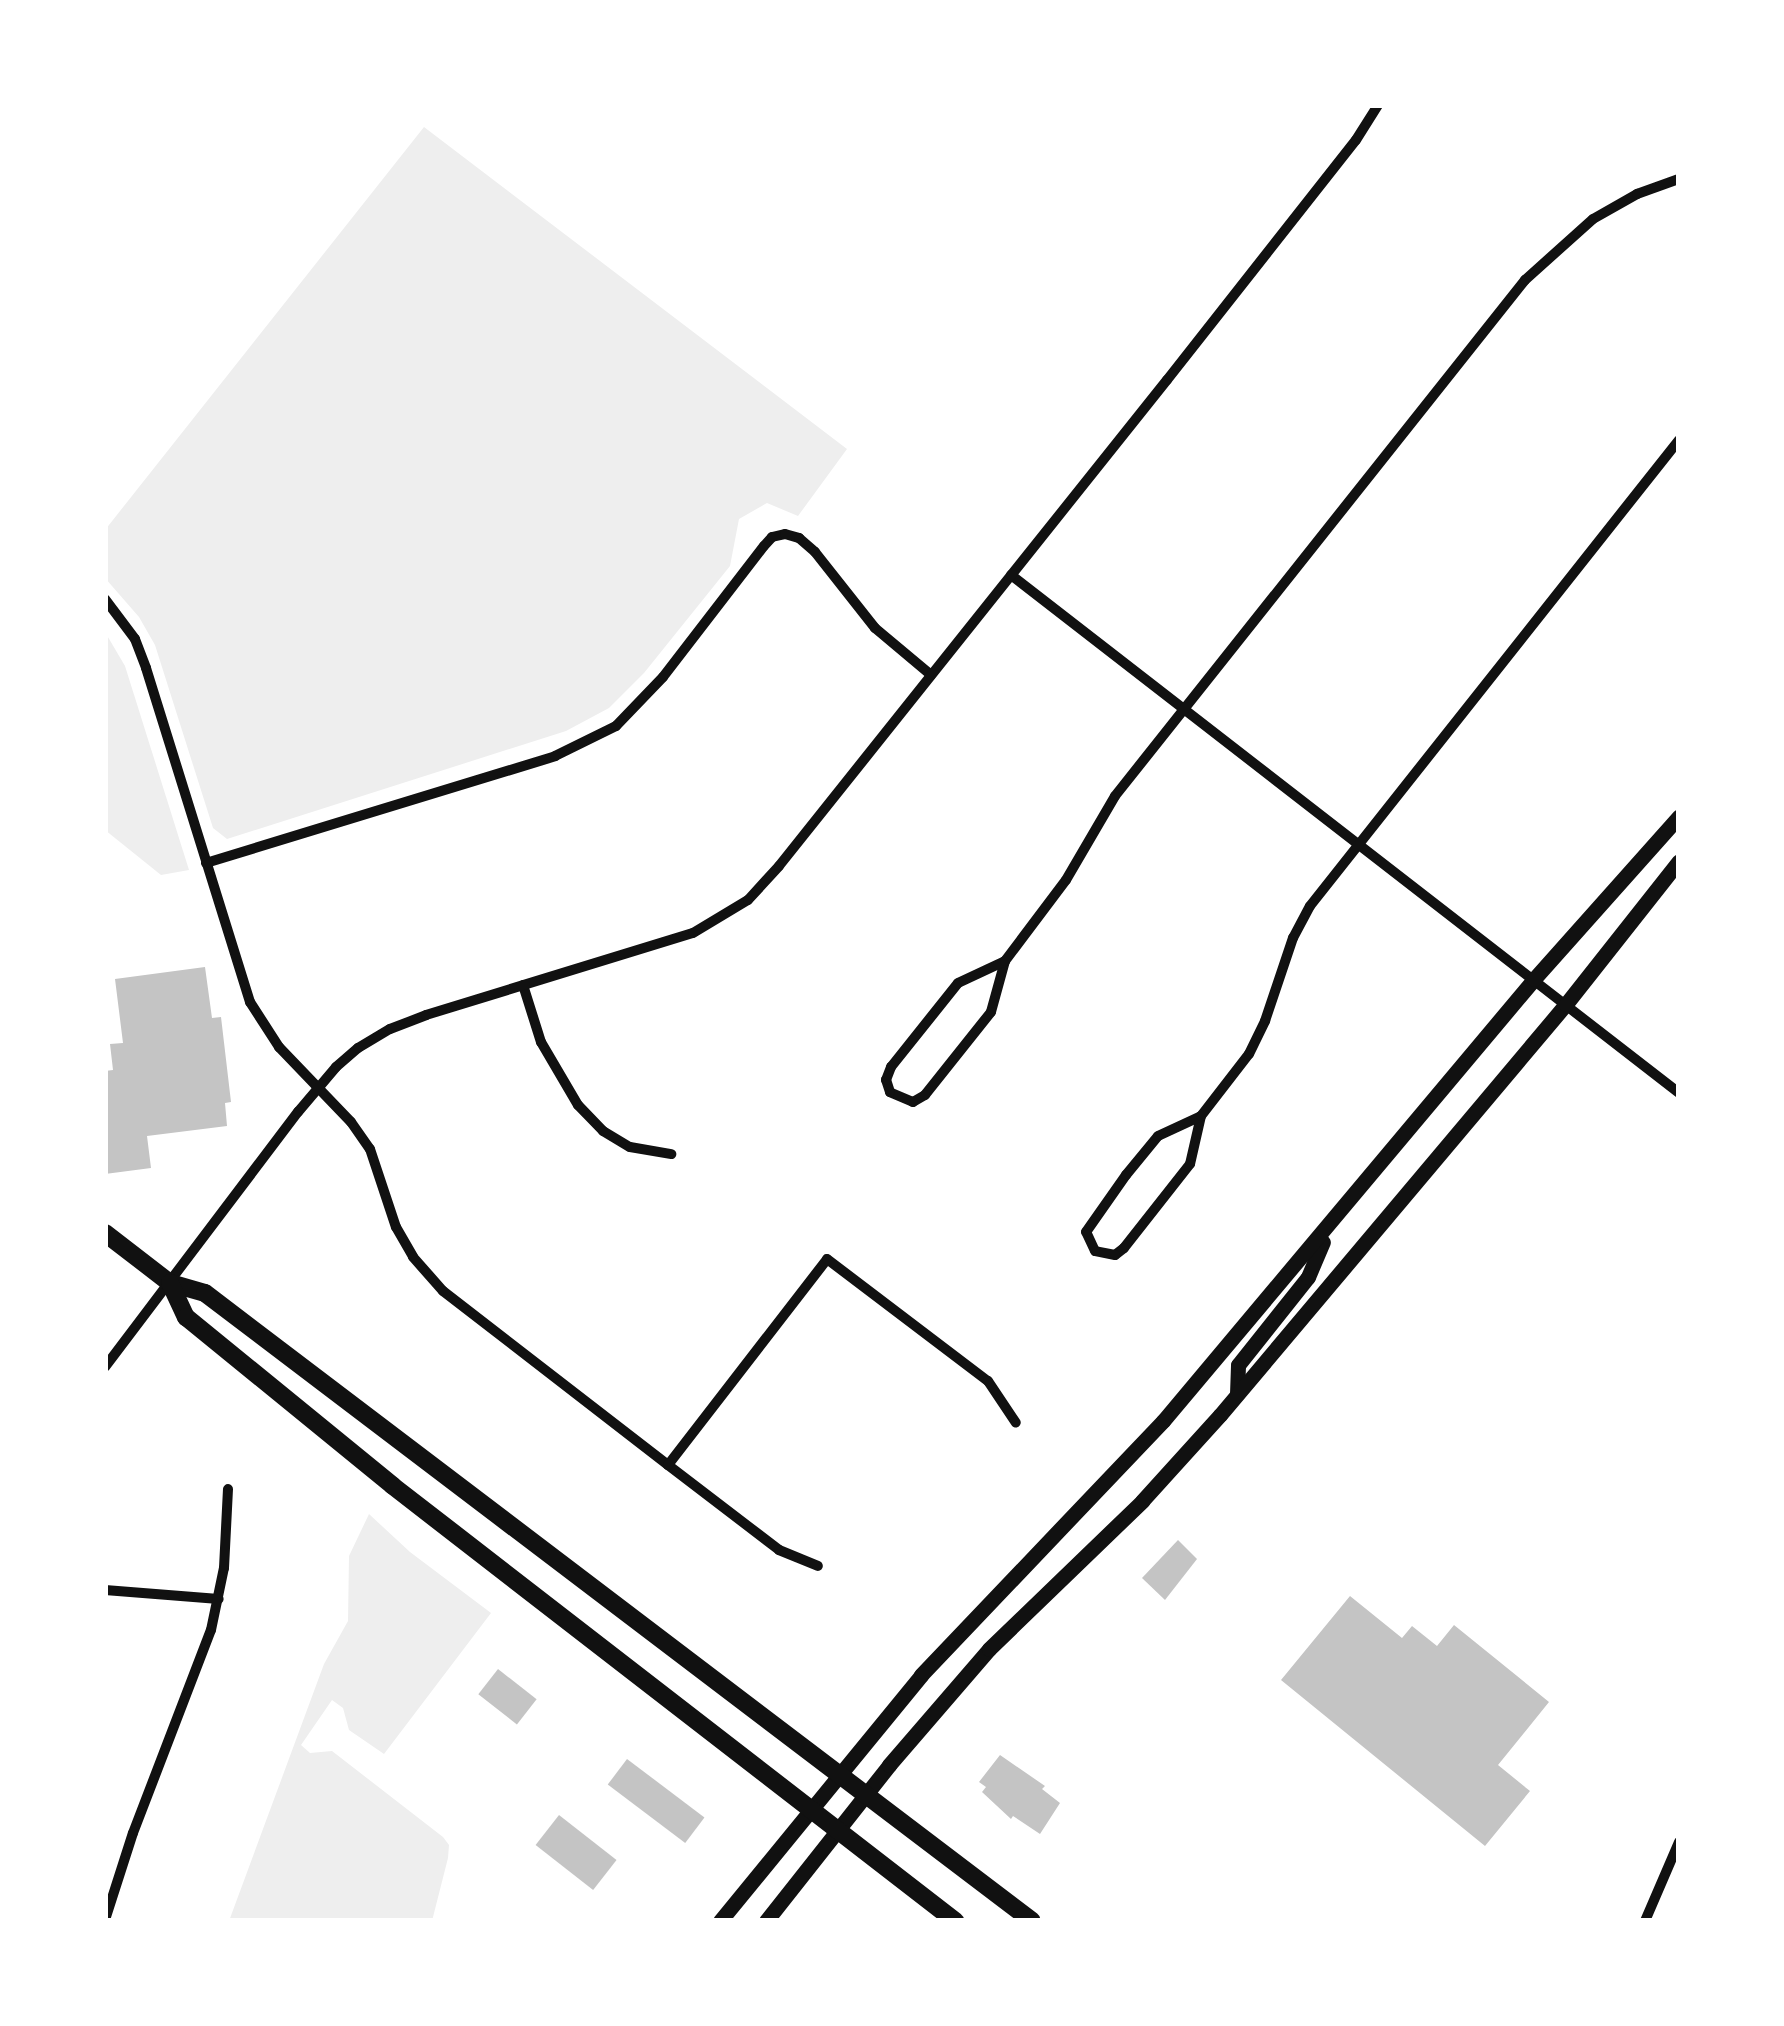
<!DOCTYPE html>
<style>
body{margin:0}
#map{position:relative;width:1784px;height:2026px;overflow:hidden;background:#fff;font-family:"Exo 2",sans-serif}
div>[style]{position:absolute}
.green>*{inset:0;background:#eee}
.building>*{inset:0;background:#c4c4c4;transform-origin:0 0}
.minor>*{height:10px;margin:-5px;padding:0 5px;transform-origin:5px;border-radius:5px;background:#111}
.secondary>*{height:15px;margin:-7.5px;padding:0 7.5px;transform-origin:7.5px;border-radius:7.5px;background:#111}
.primary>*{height:18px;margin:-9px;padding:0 9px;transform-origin:9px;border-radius:9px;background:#111}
span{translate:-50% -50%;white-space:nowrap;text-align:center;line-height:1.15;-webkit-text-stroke:10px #fff;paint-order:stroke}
.frame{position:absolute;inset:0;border:108px solid #fff;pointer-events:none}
</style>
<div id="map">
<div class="green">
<div style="clip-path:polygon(424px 127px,847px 449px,798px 516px,767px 503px,739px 519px,730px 566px,644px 673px,609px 708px,566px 731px,227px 839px,213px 828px,155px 645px,139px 617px,105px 578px,105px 530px)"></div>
<div style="clip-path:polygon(105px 632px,125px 666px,189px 870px,161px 875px,105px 830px)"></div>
<div style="clip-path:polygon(369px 1514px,410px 1552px,491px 1613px,384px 1754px,349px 1730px,343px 1708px,332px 1700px,301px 1745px,310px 1753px,332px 1751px,443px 1837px,449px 1845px,448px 1858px,432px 1921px,229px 1921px,324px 1664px,348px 1621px,349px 1556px)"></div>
</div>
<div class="building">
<div style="clip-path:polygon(205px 967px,212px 1018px,221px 1017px,231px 1102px,225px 1103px,227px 1126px,147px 1136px,151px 1168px,105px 1174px,105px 1071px,113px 1070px,110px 1044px,123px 1043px,115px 979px)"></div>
<div style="clip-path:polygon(1178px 1540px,1197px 1559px,1165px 1600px,1142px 1578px)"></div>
<div style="clip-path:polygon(1350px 1596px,1402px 1638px,1412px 1626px,1437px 1646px,1454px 1625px,1549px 1702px,1498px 1765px,1530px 1791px,1485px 1846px,1281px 1680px)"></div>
<div style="left:498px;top:1669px;width:49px;height:32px;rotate:38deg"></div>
<div style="clip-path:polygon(1000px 1755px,1045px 1786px,1042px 1789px,1060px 1803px,1040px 1834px,1013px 1816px,1011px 1819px,982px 1792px,986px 1787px,979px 1782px)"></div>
<div style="left:627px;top:1759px;width:97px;height:32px;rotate:37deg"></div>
<div style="left:559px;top:1815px;width:73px;height:38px;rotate:38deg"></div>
</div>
<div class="minor">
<div style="left:1011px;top:575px;width:845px;rotate:37.79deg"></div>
<div style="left:105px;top:599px;width:50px;rotate:53.1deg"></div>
<div style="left:135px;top:639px;width:31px;rotate:69deg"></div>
<div style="left:146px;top:668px;width:350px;rotate:72.7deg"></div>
<div style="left:250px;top:1002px;width:54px;rotate:57.2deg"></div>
<div style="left:279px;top:1047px;width:104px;rotate:46.2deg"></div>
<div style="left:351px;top:1122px;width:33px;rotate:55deg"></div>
<div style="left:370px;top:1149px;width:82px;rotate:71.6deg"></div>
<div style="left:396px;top:1227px;width:34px;rotate:60deg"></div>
<div style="left:413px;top:1257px;width:45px;rotate:48.6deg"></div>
<div style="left:443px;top:1291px;width:284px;rotate:37.7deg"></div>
<div style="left:668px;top:1465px;width:140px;rotate:37.4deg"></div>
<div style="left:779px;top:1550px;width:42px;rotate:22.3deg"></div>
<div style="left:206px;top:863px;width:365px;rotate:-17deg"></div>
<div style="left:555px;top:756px;width:68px;rotate:-26.2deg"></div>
<div style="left:616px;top:726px;width:68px;rotate:-46.2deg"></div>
<div style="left:663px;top:677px;width:165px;rotate:-52.4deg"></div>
<div style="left:764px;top:546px;width:12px;rotate:-48deg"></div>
<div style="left:772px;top:537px;width:13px;rotate:-13deg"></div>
<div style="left:785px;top:534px;width:15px;rotate:16deg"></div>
<div style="left:799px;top:538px;width:21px;rotate:41deg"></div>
<div style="left:815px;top:552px;width:97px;rotate:51.7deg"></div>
<div style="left:875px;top:628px;width:73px;rotate:40deg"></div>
<div style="left:1005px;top:961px;width:53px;rotate:105.4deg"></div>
<div style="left:991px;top:1012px;width:106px;rotate:128.5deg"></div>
<div style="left:925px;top:1095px;width:14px;rotate:150deg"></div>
<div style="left:913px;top:1102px;width:25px;rotate:-157deg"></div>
<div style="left:890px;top:1092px;width:13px;rotate:-108deg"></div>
<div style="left:886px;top:1080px;width:14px;rotate:-69deg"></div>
<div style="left:891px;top:1067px;width:107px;rotate:-51.4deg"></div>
<div style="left:958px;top:983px;width:52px;rotate:-25.1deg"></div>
<div style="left:1005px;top:961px;width:101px;rotate:-53deg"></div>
<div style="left:1066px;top:880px;width:97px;rotate:-59.7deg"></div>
<div style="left:1115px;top:796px;width:659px;rotate:-51.53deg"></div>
<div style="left:1525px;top:280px;width:91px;rotate:-41.9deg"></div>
<div style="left:1593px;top:219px;width:51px;rotate:-29.6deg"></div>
<div style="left:1637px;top:194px;width:45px;rotate:-19.7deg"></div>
<div style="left:523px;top:985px;width:60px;rotate:72.5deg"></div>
<div style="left:541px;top:1042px;width:73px;rotate:59.6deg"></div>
<div style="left:578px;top:1105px;width:36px;rotate:46deg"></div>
<div style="left:603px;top:1131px;width:31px;rotate:31deg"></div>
<div style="left:630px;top:1147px;width:42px;rotate:9.7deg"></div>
<div style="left:1201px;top:1116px;width:49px;rotate:102.9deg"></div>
<div style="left:1190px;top:1164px;width:107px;rotate:128.2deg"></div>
<div style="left:1124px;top:1248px;width:11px;rotate:142deg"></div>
<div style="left:1115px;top:1255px;width:20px;rotate:-169deg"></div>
<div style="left:1095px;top:1251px;width:21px;rotate:-115deg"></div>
<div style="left:1086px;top:1232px;width:70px;rotate:-54.9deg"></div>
<div style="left:1126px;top:1175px;width:50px;rotate:-50.6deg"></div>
<div style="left:1158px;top:1136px;width:47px;rotate:-24.9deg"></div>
<div style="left:1201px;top:1116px;width:78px;rotate:-52.3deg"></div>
<div style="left:1249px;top:1054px;width:37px;rotate:-64deg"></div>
<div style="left:1265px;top:1021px;width:88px;rotate:-71.4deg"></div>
<div style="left:1293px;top:938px;width:36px;rotate:-62deg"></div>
<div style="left:1310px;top:906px;width:594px;rotate:-51.63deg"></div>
<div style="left:105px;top:1367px;width:320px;rotate:-52.9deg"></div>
<div style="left:298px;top:1112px;width:59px;rotate:-49.8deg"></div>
<div style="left:336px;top:1067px;width:29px;rotate:-41deg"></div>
<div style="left:358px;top:1048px;width:37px;rotate:-31deg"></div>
<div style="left:390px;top:1029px;width:39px;rotate:-21deg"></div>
<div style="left:426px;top:1015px;width:279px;rotate:-17.1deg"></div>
<div style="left:693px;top:933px;width:64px;rotate:-31deg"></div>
<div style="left:748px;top:900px;width:46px;rotate:-47.6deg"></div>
<div style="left:779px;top:866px;width:622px;rotate:-51.4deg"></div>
<div style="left:1167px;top:380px;width:305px;rotate:-51.8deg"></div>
<div style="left:1356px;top:140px;width:41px;rotate:-57.8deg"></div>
<div style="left:668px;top:1465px;width:260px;rotate:-52.3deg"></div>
<div style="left:827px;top:1259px;width:202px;rotate:37.2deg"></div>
<div style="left:988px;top:1381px;width:50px;rotate:56.3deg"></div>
<div style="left:105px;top:1590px;width:114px;rotate:4.5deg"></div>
<div style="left:105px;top:1920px;width:91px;rotate:-72.2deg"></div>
<div style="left:133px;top:1833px;width:217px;rotate:-69deg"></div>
<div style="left:211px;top:1630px;width:63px;rotate:-78.2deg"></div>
<div style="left:224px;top:1568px;width:79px;rotate:-87.1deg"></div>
<div style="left:1645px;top:1921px;width:86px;rotate:-66.7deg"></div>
</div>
<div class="secondary">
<div style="left:1237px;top:1394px;width:29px;rotate:-88deg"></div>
<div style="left:1238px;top:1365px;width:112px;rotate:-51.5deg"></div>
<div style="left:1308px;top:1277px;width:38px;rotate:-67deg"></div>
<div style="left:720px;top:1921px;width:318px;rotate:-50.7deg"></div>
<div style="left:921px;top:1675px;width:351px;rotate:-46.4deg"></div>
<div style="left:1163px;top:1421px;width:577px;rotate:-49.99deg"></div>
<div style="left:1534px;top:979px;width:218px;rotate:-48.3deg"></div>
<div style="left:766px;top:1921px;width:199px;rotate:-51.7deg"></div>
<div style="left:889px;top:1765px;width:153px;rotate:-49.2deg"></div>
<div style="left:989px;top:1649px;width:213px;rotate:-44deg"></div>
<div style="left:1142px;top:1501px;width:116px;rotate:-47.8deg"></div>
<div style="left:1220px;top:1415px;width:537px;rotate:-49.91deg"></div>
<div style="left:1566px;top:1004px;width:182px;rotate:-51.7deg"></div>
</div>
<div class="primary">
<div style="left:105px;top:1233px;width:82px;rotate:37.6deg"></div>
<div style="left:170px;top:1283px;width:36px;rotate:16deg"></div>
<div style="left:205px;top:1293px;width:1038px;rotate:37.21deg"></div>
<div style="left:170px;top:1283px;width:38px;rotate:65deg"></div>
<div style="left:186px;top:1317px;width:267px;rotate:39.2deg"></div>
<div style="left:393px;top:1486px;width:711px;rotate:37.74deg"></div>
</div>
<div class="frame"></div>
</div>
